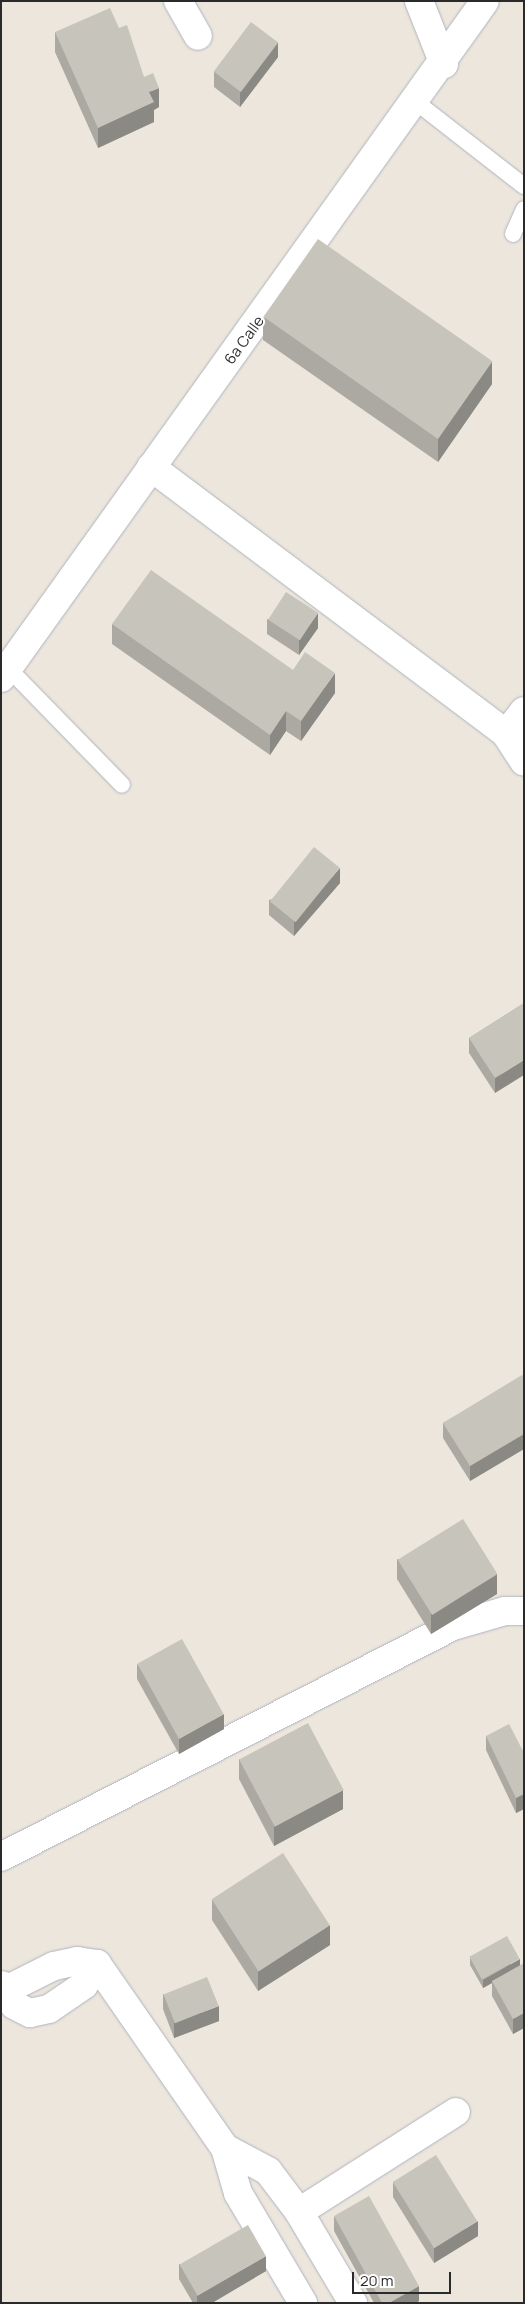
<!DOCTYPE html>
<style>
body{margin:0}
#map{position:relative;width:525px;height:2304px;overflow:hidden;background:#ece6dd;font-family:Manrope,sans-serif}
div>[style]{position:absolute}
.roads{filter:drop-shadow(0 0 1px #b0b3be) drop-shadow(0 0 1px #b0b3be)}
.service>*{height:16px;margin:-8px;padding:0 8px;transform-origin:8px;border-radius:8px;background:#fff}
.minor>*{height:28px;margin:-14px;padding:0 14px;transform-origin:14px;border-radius:14px;background:#fff}
.tertiary>*{height:28px;margin:-14px;padding:0 14px;transform-origin:14px;border-radius:14px;background:#fff}
.secondary>*{height:28px;margin:-14px;padding:0 14px;transform-origin:14px;border-radius:14px;background:#fff}
.wall>*{inset:0;background:#aba9a1}
.shaded-wall>*{inset:0;background:#8b8983}
.building>*{inset:0;background:#c7c4bb;transform-origin:0 0}
span{translate:-50% -50%;white-space:nowrap;text-align:center;line-height:1.15;-webkit-text-stroke:4px #fff;paint-order:stroke}
.street-label{font-size:15px;color:#2a2a2a}
.frame{position:absolute;inset:0;border:2px solid #2a2a2a;pointer-events:none}
.scale{position:absolute;left:352px;top:2272px;width:99px;height:22px;box-sizing:border-box;border:2px solid #2a2a2a;border-top:0;padding-left:6px;font-size:15px;line-height:18px;white-space:nowrap;color:#2a2a2a;-webkit-text-stroke:4px #fff;paint-order:stroke}
</style>
<div id="map">
<div class="roads">
<div class="service">
<div style="left:416px;top:102px;width:137px;rotate:37.9deg"></div>
<div style="left:513px;top:234px;width:27px;rotate:-66deg"></div>
<div style="left:8px;top:668px;width:163px;rotate:45.7deg"></div>
</div>
<div class="minor">
<div style="left:178px;top:1px;width:40px;rotate:60.3deg"></div>
<div style="left:506px;top:734px;width:29px;rotate:-52deg"></div>
<div style="left:1px;top:1857px;width:508px;rotate:-27.07deg"></div>
<div style="left:453px;top:1626px;width:54px;rotate:-16.1deg"></div>
<div style="left:505px;top:1611px;width:19px"></div>
<div style="left:1px;top:1985px;width:9px;rotate:18deg"></div>
<div style="left:10px;top:1988px;width:49px;rotate:-26.6deg"></div>
<div style="left:54px;top:1966px;width:24px;rotate:-12deg"></div>
<div style="left:77px;top:1961px;width:20px;rotate:9deg"></div>
<div style="left:97px;top:1964px;width:224px;rotate:55.2deg"></div>
<div style="left:225px;top:2148px;width:47px;rotate:73.9deg"></div>
<div style="left:238px;top:2193px;width:128px;rotate:59.4deg"></div>
<div style="left:10px;top:1988px;width:17px;rotate:77deg"></div>
<div style="left:14px;top:2005px;width:18px;rotate:27deg"></div>
<div style="left:30px;top:2013px;width:19px;rotate:-12deg"></div>
<div style="left:49px;top:2009px;width:42px;rotate:-34.4deg"></div>
<div style="left:84px;top:1985px;width:25px;rotate:-58deg"></div>
<div style="left:225px;top:2148px;width:49px;rotate:28.1deg"></div>
<div style="left:268px;top:2171px;width:51px;rotate:52.9deg"></div>
<div style="left:299px;top:2212px;width:106px;rotate:59.3deg"></div>
<div style="left:299px;top:2212px;width:186px;rotate:-32.5deg"></div>
</div>
<div class="tertiary">
<div style="left:419px;top:1px;width:68px;rotate:68.4deg"></div>
<div style="left:151px;top:467px;width:444px;rotate:36.9deg"></div>
<div style="left:506px;top:734px;width:33px;rotate:57deg"></div>
</div>
<div class="secondary">
<div style="left:1px;top:678px;width:832px;rotate:-54.44deg"></div>
</div>
</div>
<div class="wall">
<div style="clip-path:polygon(119px 28px,159px 107px,154px 110px,154px 122px,98px 148px,55px 52px,55px 32px)"></div>
<div style="clip-path:polygon(278px 57px,240px 107px,214px 87px,214px 72px)"></div>
<div style="clip-path:polygon(263px 317px,492px 384px,438px 462px,263px 340px)"></div>
<div style="clip-path:polygon(267px 619px,318px 628px,299px 655px,267px 634px)"></div>
<div style="clip-path:polygon(112px 624px,293px 670px,335px 693px,301px 741px,286px 731px,270px 755px,112px 644px)"></div>
<div style="clip-path:polygon(340px 883px,294px 936px,269px 915px,269px 900px)"></div>
<div style="clip-path:polygon(524px 1003px,495px 1093px,469px 1053px,469px 1038px)"></div>
<div style="clip-path:polygon(524px 1377px,524px 1449px,470px 1481px,443px 1438px,443px 1423px)"></div>
<div style="clip-path:polygon(397px 1559px,497px 1594px,431px 1634px,397px 1579px)"></div>
<div style="clip-path:polygon(137px 1664px,224px 1729px,179px 1754px,137px 1679px)"></div>
<div style="clip-path:polygon(486px 1736px,524px 1753px,524px 1809px,516px 1813px,486px 1750px)"></div>
<div style="clip-path:polygon(239px 1759px,343px 1809px,274px 1846px,239px 1779px)"></div>
<div style="clip-path:polygon(212px 1900px,330px 1945px,258px 1991px,212px 1920px)"></div>
<div style="clip-path:polygon(470px 1957px,520px 1966px,524px 1963px,524px 2028px,513px 2034px,492px 1996px,492px 1983px,483px 1988px,470px 1965px)"></div>
<div style="clip-path:polygon(163px 1994px,219px 2021px,174px 2038px,163px 2009px)"></div>
<div style="clip-path:polygon(393px 2182px,478px 2236px,434px 2263px,393px 2197px)"></div>
<div style="clip-path:polygon(334px 2216px,419px 2301px,416px 2303px,374px 2303px,334px 2231px)"></div>
<div style="clip-path:polygon(179px 2264px,266px 2271px,212px 2303px,193px 2303px,179px 2279px)"></div>
</div>
<div class="shaded-wall">
<div style="clip-path:polygon(278px 42px,278px 57px,240px 107px,240px 92px)"></div>
<div style="clip-path:polygon(159px 88px,159px 107px,154px 110px,154px 122px,98px 148px,98px 128px,149px 92px)"></div>
<div style="clip-path:polygon(492px 361px,492px 384px,438px 462px,438px 439px)"></div>
<div style="clip-path:polygon(318px 613px,318px 628px,299px 655px,299px 640px)"></div>
<div style="clip-path:polygon(335px 673px,335px 693px,301px 741px,301px 721px)"></div>
<div style="clip-path:polygon(286px 711px,286px 731px,270px 755px,270px 735px)"></div>
<div style="clip-path:polygon(340px 868px,340px 883px,294px 936px,294px 921px)"></div>
<div style="clip-path:polygon(524px 1060px,524px 1075px,495px 1093px,495px 1078px)"></div>
<div style="clip-path:polygon(524px 1434px,524px 1449px,470px 1481px,470px 1466px)"></div>
<div style="clip-path:polygon(497px 1574px,497px 1594px,431px 1634px,431px 1614px)"></div>
<div style="clip-path:polygon(224px 1714px,224px 1729px,179px 1754px,179px 1739px)"></div>
<div style="clip-path:polygon(343px 1790px,343px 1809px,274px 1846px,274px 1826px)"></div>
<div style="clip-path:polygon(524px 1794px,524px 1809px,516px 1813px,516px 1798px)"></div>
<div style="clip-path:polygon(330px 1925px,330px 1945px,258px 1991px,258px 1971px)"></div>
<div style="clip-path:polygon(520px 1959px,520px 1968px,492px 1981px,492px 1983px,483px 1988px,483px 1980px)"></div>
<div style="clip-path:polygon(219px 2006px,219px 2021px,174px 2038px,174px 2023px)"></div>
<div style="clip-path:polygon(524px 2013px,524px 2028px,513px 2034px,513px 2019px)"></div>
<div style="clip-path:polygon(478px 2221px,478px 2236px,434px 2263px,434px 2248px)"></div>
<div style="clip-path:polygon(266px 2256px,266px 2271px,212px 2303px,197px 2303px,197px 2296px)"></div>
<div style="clip-path:polygon(419px 2286px,419px 2301px,416px 2303px,389px 2303px)"></div>
</div>
<div class="building">
<div style="clip-path:polygon(110px 8px,119px 28px,127px 25px,144px 77px,153px 73px,159px 88px,149px 92px,154px 102px,98px 128px,55px 32px)"></div>
<div style="left:251px;top:22px;width:34px;height:62px;rotate:37deg"></div>
<div style="left:318px;top:239px;width:213px;height:95px;rotate:35deg"></div>
<div style="clip-path:polygon(151px 570px,293px 670px,305px 652px,335px 673px,301px 721px,286px 711px,270px 735px,112px 624px)"></div>
<div style="left:286px;top:592px;width:38px;height:33px;rotate:33deg"></div>
<div style="left:314px;top:847px;width:33px;height:70px;rotate:39deg"></div>
<div style="clip-path:polygon(524px 1003px,524px 1060px,495px 1078px,469px 1038px)"></div>
<div style="clip-path:polygon(522px 1375px,524px 1377px,524px 1434px,470px 1466px,443px 1423px)"></div>
<div style="left:463px;top:1519px;width:65px;height:77px;rotate:58deg"></div>
<div style="left:182px;top:1639px;width:86px;height:51px;rotate:61deg"></div>
<div style="left:308px;top:1723px;width:76px;height:78px;rotate:62deg"></div>
<div style="clip-path:polygon(509px 1724px,524px 1753px,524px 1794px,516px 1798px,486px 1736px)"></div>
<div style="left:283px;top:1853px;width:86px;height:85px;rotate:57deg"></div>
<div style="left:507px;top:1936px;width:26px;height:43px;rotate:61deg"></div>
<div style="clip-path:polygon(524px 1963px,524px 2013px,513px 2019px,492px 1981px)"></div>
<div style="left:207px;top:1977px;width:31px;height:47px;rotate:68deg"></div>
<div style="left:436px;top:2155px;width:78px;height:51px;rotate:58deg"></div>
<div style="clip-path:polygon(369px 2196px,419px 2286px,389px 2303px,382px 2303px,334px 2216px)"></div>
<div style="left:248px;top:2225px;width:36px;height:79px;rotate:60deg"></div>
</div>
<div class="street-label">
<span style="left:244px;top:340px;rotate:-54deg">6a Calle</span>
</div>
<div class="frame"></div>
<div class="scale">20 m</div>
</div>
